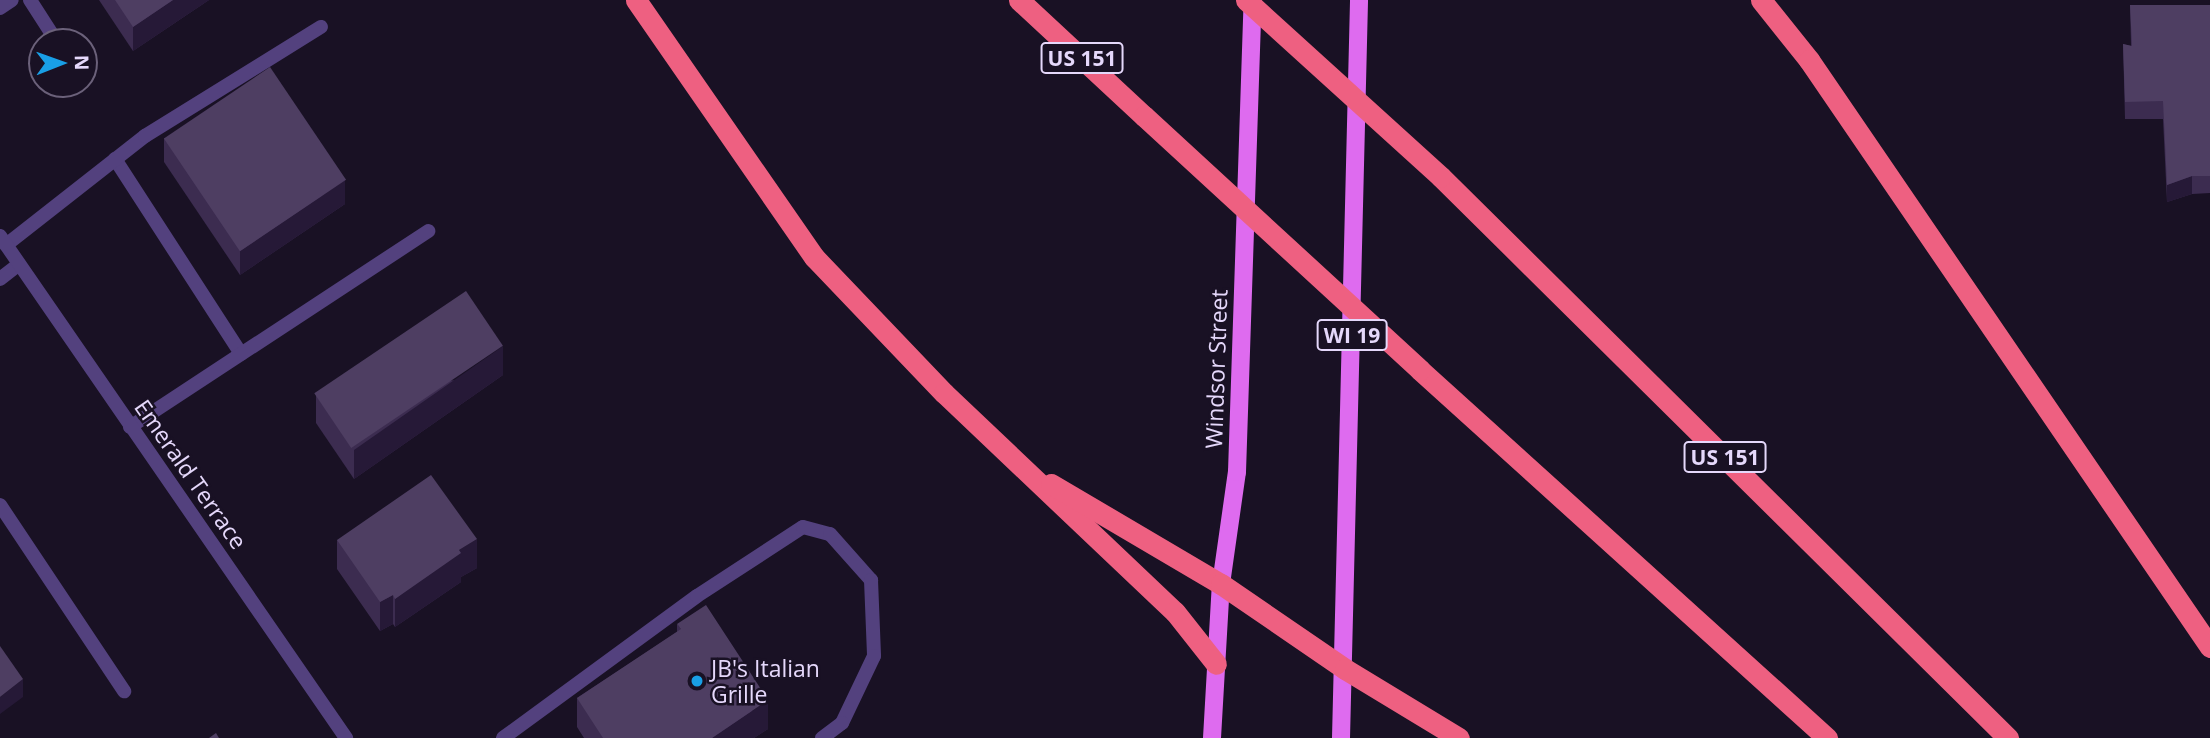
<!DOCTYPE html>
<style>
body{margin:0}
#map{position:relative;width:2210px;height:738px;overflow:hidden;background:#191124;font-family:"Open Sans",sans-serif}
div>[style]{position:absolute}
.service>*{height:14px;margin:-7px;padding:0 7px;transform-origin:7px;border-radius:7px;background:#53417e}
.minor>*{height:14px;margin:-7px;padding:0 7px;transform-origin:7px;border-radius:7px;background:#53417e}
.primary>*{height:18px;margin:-9px;padding:0 9px;transform-origin:9px;border-radius:9px;background:#de6bef}
.motorway>*{height:21px;margin:-10.5px;padding:0 10.5px;transform-origin:10.5px;border-radius:10.5px;background:#ee6081}
.motorway-bridge>*{height:21px;margin:-10.5px;padding:0 10.5px;transform-origin:10.5px;border-radius:10.5px;background:#ee6081}
.wall>*{inset:0;background:#3c2c50}
.shaded-wall>*{inset:0;background:#261937}
.building>*{inset:0;background:#4e3e62;transform-origin:0 0}
.dots>*{width:19px;height:19px;translate:-50% -50%;box-sizing:border-box;border:4px solid #191124;border-radius:50%}
span{translate:-50% -50%;white-space:nowrap;text-align:center;line-height:1.15;-webkit-text-stroke:5px #191124;paint-order:stroke}
.shield-label span{padding:2px 5px;background:#191124;border:2px solid;border-radius:5px;-webkit-text-stroke-width:0}
.shield-label{font-size:21px;color:#e5d8fb;font-weight:700}
.street-label{font-size:23px;color:#e5d8fb}
.poi-label{font-size:23px;color:#e5d8fb}
.left{translate:0 -50%;text-align:left}
.north{position:absolute;left:28px;top:28px;width:70px;height:70px;box-sizing:border-box;background:#191124;border:2px solid #6b617a;border-radius:50%;rotate:89deg;font-size:19px;font-weight:700;line-height:28px;text-align:center;color:#e5d8fb}
.north::after{content:'';display:block;margin:auto;width:24px;height:32px;background:#199fe6;clip-path:polygon(50% 0,100% 100%,50% 72%,0 100%)}
</style>
<div id="map">
<div class="service">
<div style="left:30px;top:0;width:50px;rotate:57.3deg"></div>
<div style="left:0;top:8px;width:14px;rotate:-34deg"></div>
<div style="left:115px;top:159px;width:232px;rotate:57.1deg"></div>
<div style="left:6px;top:245px;width:177px;rotate:-38.1deg"></div>
<div style="left:145px;top:136px;width:207px;rotate:-31.8deg"></div>
<div style="left:0;top:279px;width:24px;rotate:-38deg"></div>
<div style="left:130px;top:427px;width:357px;rotate:-33.3deg"></div>
<div style="left:0;top:505px;width:224px;rotate:56.3deg"></div>
<div style="left:503px;top:738px;width:240px;rotate:-36.2deg"></div>
<div style="left:697px;top:596px;width:126px;rotate:-33.1deg"></div>
<div style="left:803px;top:527px;width:28px;rotate:15deg"></div>
<div style="left:830px;top:534px;width:62px;rotate:48.3deg"></div>
<div style="left:871px;top:580px;width:76px;rotate:87.7deg"></div>
<div style="left:874px;top:656px;width:74px;rotate:115.5deg"></div>
<div style="left:842px;top:723px;width:25px;rotate:143deg"></div>
</div>
<div class="minor">
<div style="left:0;top:236px;width:610px;rotate:55.42deg"></div>
</div>
<div class="primary">
<div style="left:1212px;top:738px;width:154px;rotate:-86.7deg"></div>
<div style="left:1221px;top:584px;width:113px;rotate:-81.9deg"></div>
<div style="left:1237px;top:472px;width:472px;rotate:-88.1deg"></div>
<div style="left:1341px;top:738px;width:738px;rotate:-88.6deg"></div>
</div>
<div class="motorway">
<div style="left:636px;top:0;width:313px;rotate:55.3deg"></div>
<div style="left:814px;top:257px;width:188px;rotate:46.3deg"></div>
<div style="left:944px;top:393px;width:318px;rotate:43.5deg"></div>
<div style="left:1175px;top:612px;width:66px;rotate:51.7deg"></div>
<div style="left:1019px;top:0;width:171px;rotate:42.9deg"></div>
<div style="left:1761px;top:0;width:77px;rotate:51.3deg"></div>
<div style="left:1809px;top:60px;width:711px;rotate:55.66deg"></div>
<div style="left:1441px;top:177px;width:798px;rotate:44.7deg"></div>
<div style="left:1420px;top:370px;width:549px;rotate:42.12deg"></div>
<div style="left:1051px;top:484px;width:197px;rotate:30.5deg"></div>
<div style="left:1221px;top:584px;width:150px;rotate:34.4deg"></div>
<div style="left:1345px;top:669px;width:133px;rotate:31.2deg"></div>
</div>
<div class="motorway-bridge">
<div style="left:1246px;top:0;width:263px;rotate:42.2deg"></div>
<div style="left:1144px;top:116px;width:375px;rotate:42.6deg"></div>
</div>
<div class="wall">
<div style="clip-path:polygon(99px 0,209px 0,133px 51px)"></div>
<div style="clip-path:polygon(2130px 5px,2210px 5px,2210px 193px,2192px 194px,2167px 202px,2163px 119px,2125px 119px,2123px 44px,2131px 46px)"></div>
<div style="clip-path:polygon(164px 138px,345px 204px,240px 275px,164px 162px)"></div>
<div style="clip-path:polygon(503px 375px,354px 479px,316px 423px,316px 395px)"></div>
<div style="clip-path:polygon(337px 540px,477px 568px,461px 577px,461px 582px,395px 627px,393px 624px,380px 631px,337px 569px)"></div>
<div style="clip-path:polygon(677px 624px,768px 729px,754px 738px,584px 738px,577px 727px,577px 698px,677px 632px)"></div>
</div>
<div class="shaded-wall">
<div style="clip-path:polygon(173px 0,209px 0,133px 51px,133px 27px)"></div>
<div style="clip-path:polygon(2192px 176px,2192px 194px,2167px 202px,2167px 185px)"></div>
<div style="clip-path:polygon(345px 180px,345px 204px,240px 275px,240px 251px)"></div>
<div style="clip-path:polygon(503px 346px,503px 375px,354px 479px,354px 450px)"></div>
<div style="clip-path:polygon(477px 539px,477px 568px,461px 577px,461px 582px,395px 627px,395px 599px,459px 550px)"></div>
<div style="clip-path:polygon(393px 595px,393px 624px,380px 631px,380px 602px)"></div>
<div style="clip-path:polygon(23px 679px,23px 697px,0 714px,0 697px)"></div>
<div style="clip-path:polygon(768px 700px,768px 729px,754px 738px,712px 738px)"></div>
</div>
<div class="building">
<div style="clip-path:polygon(115px 0,173px 0,133px 27px)"></div>
<div style="clip-path:polygon(2130px 5px,2210px 5px,2210px 176px,2192px 176px,2167px 185px,2163px 101px,2125px 102px,2123px 44px,2132px 46px)"></div>
<div style="left:270px;top:67px;width:136px;height:128px;rotate:56deg"></div>
<div style="left:466px;top:291px;width:66px;height:183px;rotate:56deg"></div>
<div style="clip-path:polygon(431px 475px,477px 539px,459px 550px,461px 553px,395px 599px,393px 595px,380px 602px,337px 540px)"></div>
<div style="clip-path:polygon(706px 605px,768px 700px,712px 738px,603px 738px,577px 698px,681px 629px,677px 624px)"></div>
<div style="clip-path:polygon(0 646px,23px 679px,0 697px)"></div>
<div style="clip-path:polygon(216px 733px,219px 738px,209px 738px)"></div>
</div>
<div class="dots">
<div style="left:697px;top:681px;background:#199fe6"></div>
</div>
<div class="shield-label">
<span style="left:1082px;top:58px">US 151</span>
<span style="left:1352px;top:335px">WI 19</span>
<span style="left:1725px;top:457px">US 151</span>
</div>
<div class="street-label">
<span style="left:1216px;top:369px;rotate:-88deg">Windsor Street</span>
<span style="left:191px;top:474px;rotate:55deg">Emerald Terrace</span>
</div>
<div class="poi-label">
<span class="left" style="left:711px;top:681px">JB's Italian<br>Grille</span>
</div>
<div class="north">N</div>
</div>
